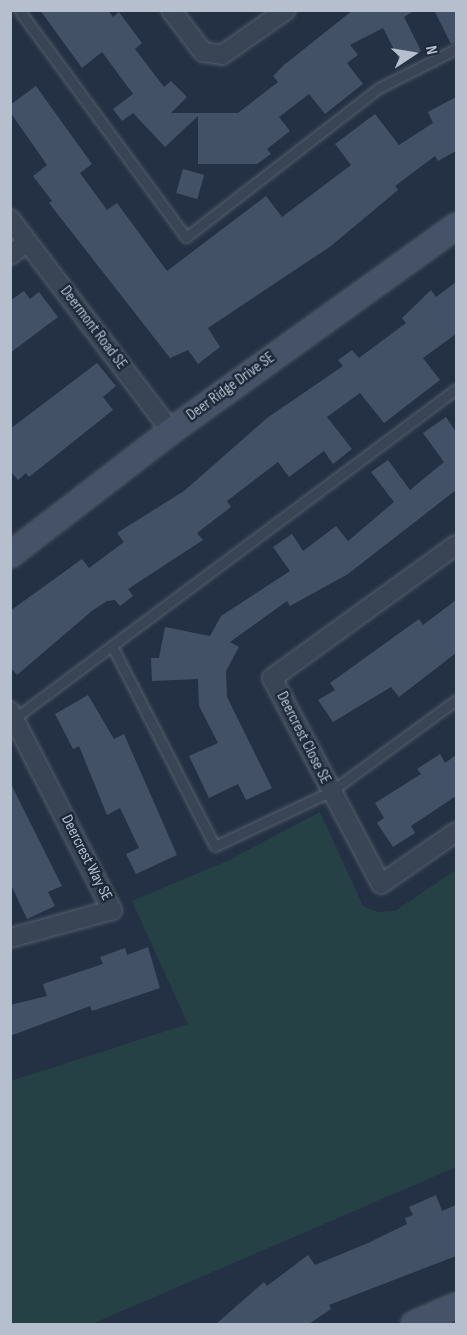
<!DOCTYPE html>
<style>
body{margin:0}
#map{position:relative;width:467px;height:1335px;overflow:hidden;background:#243144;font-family:"Sofia Sans Condensed",sans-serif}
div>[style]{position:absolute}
.green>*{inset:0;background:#264145}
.building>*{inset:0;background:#435167;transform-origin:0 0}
.roads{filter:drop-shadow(0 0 2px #545f6e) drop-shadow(0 0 2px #545f6e)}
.lane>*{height:9px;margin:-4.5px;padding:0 4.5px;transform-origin:4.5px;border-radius:4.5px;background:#394454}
.street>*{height:18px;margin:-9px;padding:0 9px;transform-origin:9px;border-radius:9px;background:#394454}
.secondary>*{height:24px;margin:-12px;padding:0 12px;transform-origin:12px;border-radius:12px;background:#465267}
span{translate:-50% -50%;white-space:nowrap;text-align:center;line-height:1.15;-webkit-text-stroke:5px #1d2839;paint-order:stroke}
.street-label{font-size:16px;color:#b6bfcd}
.frame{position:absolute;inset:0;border:12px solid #b6bfcd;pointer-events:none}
.north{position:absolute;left:383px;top:24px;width:60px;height:60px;-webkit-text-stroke:4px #1d2839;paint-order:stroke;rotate:78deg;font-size:16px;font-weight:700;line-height:24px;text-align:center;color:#b6bfcd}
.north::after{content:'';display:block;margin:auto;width:21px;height:27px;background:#b6bfcd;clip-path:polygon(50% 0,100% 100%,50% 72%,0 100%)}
</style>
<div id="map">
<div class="green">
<div style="clip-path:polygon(320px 812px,363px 906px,377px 912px,395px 911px,456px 870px,456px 1167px,92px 1324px,11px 1324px,11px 1081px,188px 1024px,132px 901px,227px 861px)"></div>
</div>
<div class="building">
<div style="clip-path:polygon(40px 10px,108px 10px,113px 17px,119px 12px,142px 43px,135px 49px,164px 87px,171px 81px,187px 97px,171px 113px,238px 113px,278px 82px,273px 76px,284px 65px,353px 10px,415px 10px,404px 17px,421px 51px,400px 61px,383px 28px,350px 45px,358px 55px,347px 63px,363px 84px,325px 114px,309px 94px,279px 117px,290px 131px,267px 149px,271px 154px,257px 164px,198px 164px,198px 116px,165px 147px,133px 113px,122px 121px,113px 109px,133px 94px,102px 52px,82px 68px)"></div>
<div style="clip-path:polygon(434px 10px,456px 10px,456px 42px,451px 44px)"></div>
<div style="clip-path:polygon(36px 86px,92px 164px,80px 173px,107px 210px,117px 203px,167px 271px,266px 196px,282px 217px,351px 165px,335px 144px,375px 114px,399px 145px,433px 123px,428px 112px,456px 97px,456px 151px,438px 161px,435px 156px,395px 186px,398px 190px,331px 246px,208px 328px,220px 347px,198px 364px,188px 350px,170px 358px,49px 203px,52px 201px,33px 176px,47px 165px,10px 112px,10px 105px)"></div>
<div style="left:183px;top:169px;width:22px;height:25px;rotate:16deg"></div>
<div style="clip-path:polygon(456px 282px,456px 334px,423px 358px,440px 380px,384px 423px,360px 393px,327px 417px,352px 449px,333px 464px,324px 451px,289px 477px,278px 462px,227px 501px,231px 507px,197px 533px,203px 540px,128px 589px,133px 596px,120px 606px,115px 600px,107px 601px,93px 610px,17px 675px,10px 667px,10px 611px,82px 559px,89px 568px,124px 542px,117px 533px,184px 491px,267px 418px,343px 366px,338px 360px,352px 350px,359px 358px,406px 323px,402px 318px,431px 290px,436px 297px)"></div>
<div style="clip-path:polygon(24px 291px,30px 299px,39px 292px,58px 317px,10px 353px,10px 301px)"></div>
<div style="clip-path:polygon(97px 363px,116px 386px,103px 397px,113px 410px,29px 477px,26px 473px,18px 480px,10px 471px,10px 429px)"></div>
<div style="clip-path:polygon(446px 417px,456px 432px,456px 490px,348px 574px,290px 606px,287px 601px,230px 642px,239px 647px,226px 671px,227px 697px,272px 788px,246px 800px,238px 784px,209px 798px,189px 756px,218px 743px,199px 706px,198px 679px,152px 681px,151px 658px,159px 658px,165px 627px,210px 636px,221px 616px,290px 571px,273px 547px,292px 534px,303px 551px,336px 526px,348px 541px,394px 502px,371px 472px,388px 460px,410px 490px,444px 462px,423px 433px)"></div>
<div style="clip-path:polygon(456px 600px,456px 653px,399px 697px,391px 687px,333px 722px,318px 700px,335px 690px,330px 683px,419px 619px,423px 625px)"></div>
<div style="clip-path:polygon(88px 695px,114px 739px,124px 734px,177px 855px,136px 874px,126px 854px,139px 848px,120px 808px,107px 815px,79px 746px,73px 749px,55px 714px)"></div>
<div style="clip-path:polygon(440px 754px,445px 763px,456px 755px,456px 796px,411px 826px,415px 833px,393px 847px,377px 823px,384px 818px,375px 803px,421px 774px,417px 769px)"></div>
<div style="clip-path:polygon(10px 782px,62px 886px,48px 892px,55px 906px,27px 919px,10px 883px)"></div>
<div style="clip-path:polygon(148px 947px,160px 988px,92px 1011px,90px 1006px,10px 1036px,10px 1005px,47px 996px,43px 984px,103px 964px,100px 957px,125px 948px,127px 955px)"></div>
<div style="clip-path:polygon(436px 1195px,442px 1211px,456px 1205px,456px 1256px,329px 1305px,331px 1309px,309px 1324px,216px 1324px,264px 1282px,267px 1286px,308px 1255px,315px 1265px,368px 1243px,407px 1224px,405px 1218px,413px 1215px,409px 1207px)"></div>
</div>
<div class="roads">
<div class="lane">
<div style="left:19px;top:10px;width:282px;rotate:53.7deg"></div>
<div style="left:186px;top:237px;width:244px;rotate:-37.7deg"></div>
<div style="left:379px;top:88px;width:86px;rotate:-26.9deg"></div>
<div style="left:112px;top:646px;width:225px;rotate:62.8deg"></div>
<div style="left:215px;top:846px;width:127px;rotate:-25.2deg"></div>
<div style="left:330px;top:792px;width:156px;rotate:-36.1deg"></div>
<div style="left:15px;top:718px;width:550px;rotate:-36.72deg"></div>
</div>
<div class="street">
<div style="left:171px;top:10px;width:53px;rotate:52.7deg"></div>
<div style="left:203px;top:52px;width:19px;rotate:9deg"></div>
<div style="left:222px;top:55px;width:78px;rotate:-35.1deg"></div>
<div style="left:10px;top:219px;width:266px;rotate:52.8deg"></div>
<div style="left:10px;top:255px;width:22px;rotate:-36deg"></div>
<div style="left:456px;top:545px;width:227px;rotate:144.1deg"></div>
<div style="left:272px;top:678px;width:233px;rotate:62.1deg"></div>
<div style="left:381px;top:884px;width:91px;rotate:-34.7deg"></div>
<div style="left:10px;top:711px;width:224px;rotate:62.9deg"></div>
<div style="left:112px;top:910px;width:106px;rotate:164.6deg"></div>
</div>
<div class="secondary">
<div style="left:10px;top:555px;width:203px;rotate:-37.6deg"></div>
<div style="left:171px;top:431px;width:351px;rotate:-35.7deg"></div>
<div style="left:414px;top:1324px;width:46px;rotate:-23.2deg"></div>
</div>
</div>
<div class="street-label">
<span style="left:93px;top:328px;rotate:53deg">Deermont Road SE</span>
<span style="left:231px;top:387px;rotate:-36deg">Deer Ridge Drive SE</span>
<span style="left:303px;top:738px;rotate:63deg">Deercrest Close SE</span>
<span style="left:86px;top:858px;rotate:63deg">Deercrest Way SE</span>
</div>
<div class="frame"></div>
<div class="north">N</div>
</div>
